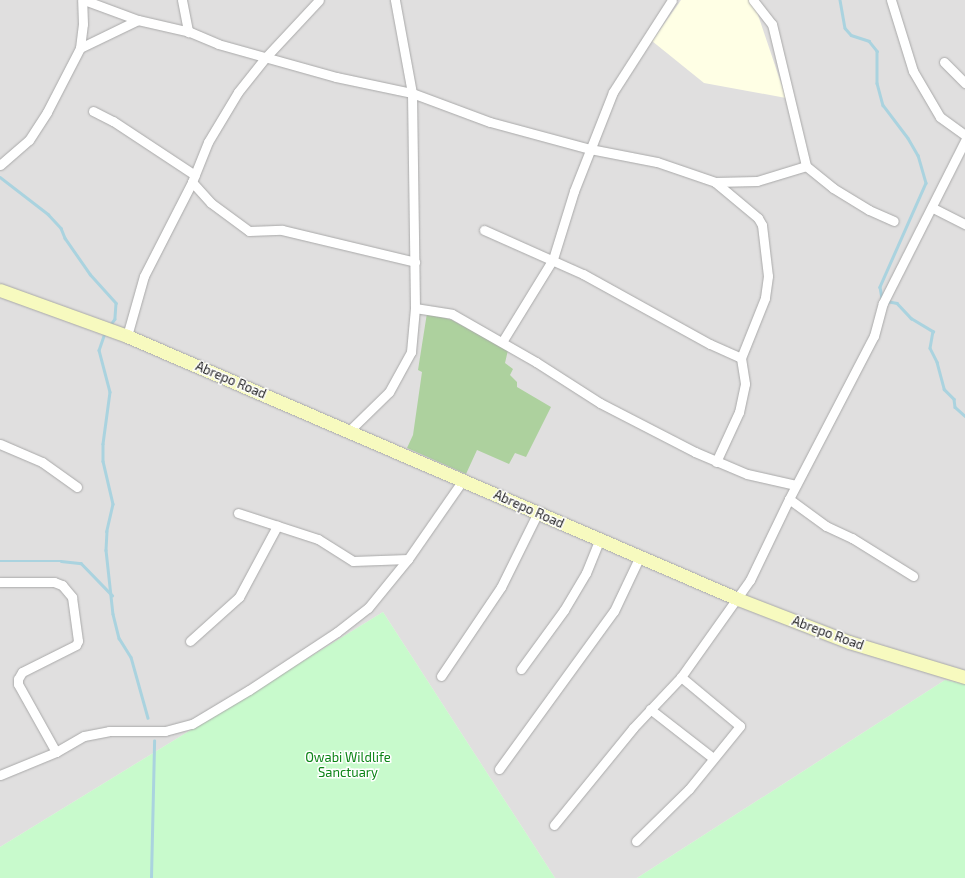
<!DOCTYPE html>
<style>
body{margin:0}
#map{position:relative;width:965px;height:878px;overflow:hidden;background:#f2efe9;font-family:"Exo 2",sans-serif}
div>[style]{position:absolute}
.residential>*{inset:0;background:#e0dfdf}
.education>*{inset:0;background:#ffffe5}
.forest>*{inset:0;background:#add19e}
.park>*{inset:0;background:#c8facc}
.stream>*{height:2.5px;margin:-1.25px;padding:0 1.25px;transform-origin:1.25px;border-radius:1.25px;background:#aad3df}
.roads{filter:drop-shadow(0 0 1px #a9a9a9) drop-shadow(0 0 1px #a9a9a9)}
.minor>*{height:9px;margin:-4.5px;padding:0 4.5px;transform-origin:4.5px;border-radius:4.5px;background:#fff}
.secondary>*{height:13px;margin:-6.5px;padding:0 6.5px;transform-origin:6.5px;border-radius:6.5px;background:#f7fabf}
span{translate:-50% -50%;white-space:nowrap;text-align:center;line-height:1.15;-webkit-text-stroke:3px #fff;paint-order:stroke}
.street-label{font-size:13px;color:#222}
.park-label{font-size:13px;color:#0c8416}
</style>
<div id="map">
<div class="residential">
<div style="clip-path:polygon(0 0,965px 0,965px 684px,945px 680px,637px 878px,555px 878px,383px 612px,0 847px)"></div>
</div>
<div class="education">
<div style="clip-path:polygon(681px 0,750px 0,755px 6px,786px 98px,704px 83px,652px 41px)"></div>
</div>
<div class="forest">
<div style="clip-path:polygon(427px 313px,452px 320px,508px 350px,505px 363px,513px 369px,510px 375px,517px 382px,517px 387px,551px 407px,526px 457px,515px 453px,509px 464px,477px 450px,466px 474px,407px 448px,413px 435px,422px 372px,418px 370px)"></div>
</div>
<div class="park">
<div style="clip-path:polygon(383px 612px,555px 878px,0 878px,0 847px)"></div>
<div style="clip-path:polygon(945px 680px,965px 684px,965px 878px,637px 878px)"></div>
</div>
<div class="stream">
<div style="left:840px;top:0;width:28px;rotate:80deg"></div>
<div style="left:845px;top:28px;width:9px;rotate:49deg"></div>
<div style="left:851px;top:35px;width:19px;rotate:18deg"></div>
<div style="left:869px;top:41px;width:13px;rotate:51deg"></div>
<div style="left:877px;top:51px;width:32px;rotate:90deg"></div>
<div style="left:877px;top:83px;width:23px;rotate:75deg"></div>
<div style="left:883px;top:105px;width:41px;rotate:52.9deg"></div>
<div style="left:908px;top:138px;width:20px;rotate:60deg"></div>
<div style="left:918px;top:155px;width:29px;rotate:74deg"></div>
<div style="left:926px;top:183px;width:114px;rotate:113.9deg"></div>
<div style="left:880px;top:287px;width:11px;rotate:80deg"></div>
<div style="left:0;top:177px;width:61px;rotate:37.6deg"></div>
<div style="left:48px;top:214px;width:19px;rotate:47deg"></div>
<div style="left:61px;top:228px;width:11px;rotate:68deg"></div>
<div style="left:65px;top:238px;width:44px;rotate:55.2deg"></div>
<div style="left:90px;top:274px;width:39px;rotate:48deg"></div>
<div style="left:116px;top:303px;width:16px;rotate:94deg"></div>
<div style="left:115px;top:319px;width:9px;rotate:126deg"></div>
<div style="left:886px;top:301px;width:11px;rotate:10deg"></div>
<div style="left:897px;top:303px;width:21px;rotate:47deg"></div>
<div style="left:911px;top:318px;width:26px;rotate:31deg"></div>
<div style="left:933px;top:331px;width:17px;rotate:100deg"></div>
<div style="left:930px;top:348px;width:16px;rotate:63deg"></div>
<div style="left:937px;top:362px;width:28px;rotate:75deg"></div>
<div style="left:944px;top:389px;width:14px;rotate:45deg"></div>
<div style="left:954px;top:399px;width:8px;rotate:83deg"></div>
<div style="left:955px;top:407px;width:13px;rotate:42deg"></div>
<div style="left:105px;top:333px;width:18px;rotate:109deg"></div>
<div style="left:99px;top:350px;width:43px;rotate:75.3deg"></div>
<div style="left:110px;top:392px;width:52px;rotate:97.7deg"></div>
<div style="left:103px;top:444px;width:17px;rotate:90deg"></div>
<div style="left:103px;top:461px;width:44px;rotate:76.9deg"></div>
<div style="left:113px;top:504px;width:28px;rotate:103deg"></div>
<div style="left:107px;top:531px;width:19px;rotate:93deg"></div>
<div style="left:106px;top:550px;width:64px;rotate:83.8deg"></div>
<div style="left:113px;top:614px;width:25px;rotate:76deg"></div>
<div style="left:119px;top:638px;width:22px;rotate:58deg"></div>
<div style="left:131px;top:657px;width:63px;rotate:74.4deg"></div>
<div style="left:0;top:561px;width:61px"></div>
<div style="left:61px;top:561px;width:20px;rotate:6deg"></div>
<div style="left:81px;top:563px;width:45px;rotate:45.9deg"></div>
<div style="left:151px;top:878px;width:137px;rotate:-88.7deg"></div>
</div>
<div class="roads">
<div class="minor">
<div style="left:84px;top:0;width:58px;rotate:20.3deg"></div>
<div style="left:182px;top:0;width:33px;rotate:79deg"></div>
<div style="left:753px;top:0;width:31px;rotate:52deg"></div>
<div style="left:772px;top:24px;width:146px;rotate:76.5deg"></div>
<div style="left:891px;top:0;width:74px;rotate:72.8deg"></div>
<div style="left:913px;top:71px;width:53px;rotate:59.6deg"></div>
<div style="left:940px;top:117px;width:31px;rotate:36deg"></div>
<div style="left:80px;top:48px;width:24px;rotate:-83deg"></div>
<div style="left:83px;top:24px;width:24px;rotate:-92deg"></div>
<div style="left:944px;top:62px;width:30px;rotate:45deg"></div>
<div style="left:93px;top:111px;width:22px;rotate:27deg"></div>
<div style="left:113px;top:121px;width:98px;rotate:33.4deg"></div>
<div style="left:0;top:165px;width:38px;rotate:-41deg"></div>
<div style="left:29px;top:140px;width:33px;rotate:-57deg"></div>
<div style="left:47px;top:112px;width:72px;rotate:-62.7deg"></div>
<div style="left:80px;top:48px;width:64px;rotate:-25.8deg"></div>
<div style="left:138px;top:20px;width:53px;rotate:13deg"></div>
<div style="left:190px;top:32px;width:30px;rotate:23deg"></div>
<div style="left:218px;top:44px;width:123px;rotate:15.6deg"></div>
<div style="left:336px;top:77px;width:78px;rotate:11.9deg"></div>
<div style="left:412px;top:93px;width:83px;rotate:20.4deg"></div>
<div style="left:490px;top:122px;width:104px;rotate:15.1deg"></div>
<div style="left:590px;top:149px;width:68px;rotate:11deg"></div>
<div style="left:657px;top:162px;width:61px;rotate:19deg"></div>
<div style="left:715px;top:182px;width:42px;rotate:-1.4deg"></div>
<div style="left:757px;top:181px;width:51px;rotate:-17deg"></div>
<div style="left:806px;top:166px;width:35px;rotate:39deg"></div>
<div style="left:833px;top:188px;width:42px;rotate:31.4deg"></div>
<div style="left:869px;top:210px;width:27px;rotate:24deg"></div>
<div style="left:192px;top:182px;width:28px;rotate:48deg"></div>
<div style="left:211px;top:203px;width:47px;rotate:36.4deg"></div>
<div style="left:249px;top:231px;width:33px;rotate:-2deg"></div>
<div style="left:282px;top:230px;width:137px;rotate:13.5deg"></div>
<div style="left:715px;top:182px;width:56px;rotate:39.9deg"></div>
<div style="left:758px;top:218px;width:8px;rotate:60deg"></div>
<div style="left:762px;top:225px;width:51px;rotate:83.3deg"></div>
<div style="left:768px;top:276px;width:22px;rotate:98deg"></div>
<div style="left:765px;top:298px;width:65px;rotate:111.8deg"></div>
<div style="left:933px;top:208px;width:36px;rotate:27deg"></div>
<div style="left:484px;top:230px;width:108px;rotate:24deg"></div>
<div style="left:583px;top:274px;width:145px;rotate:28.9deg"></div>
<div style="left:710px;top:344px;width:34px;rotate:24deg"></div>
<div style="left:741px;top:358px;width:26px;rotate:81deg"></div>
<div style="left:745px;top:384px;width:29px;rotate:102deg"></div>
<div style="left:739px;top:412px;width:55px;rotate:114.7deg"></div>
<div style="left:415px;top:308px;width:37px;rotate:9deg"></div>
<div style="left:452px;top:314px;width:97px;rotate:29.7deg"></div>
<div style="left:536px;top:362px;width:76px;rotate:32.6deg"></div>
<div style="left:600px;top:403px;width:107px;rotate:27.3deg"></div>
<div style="left:695px;top:452px;width:56px;rotate:22.9deg"></div>
<div style="left:747px;top:474px;width:50px;rotate:12.7deg"></div>
<div style="left:127px;top:336px;width:62px;rotate:-74.2deg"></div>
<div style="left:144px;top:276px;width:106px;rotate:-62.9deg"></div>
<div style="left:192px;top:182px;width:43px;rotate:-68.2deg"></div>
<div style="left:208px;top:142px;width:58px;rotate:-59deg"></div>
<div style="left:238px;top:92px;width:43px;rotate:-51.5deg"></div>
<div style="left:265px;top:58px;width:79px;rotate:-47deg"></div>
<div style="left:502px;top:342px;width:97px;rotate:-58.4deg"></div>
<div style="left:553px;top:259px;width:71px;rotate:-72.8deg"></div>
<div style="left:574px;top:191px;width:106px;rotate:-68.5deg"></div>
<div style="left:613px;top:92px;width:109px;rotate:-57.3deg"></div>
<div style="left:350px;top:430px;width:54px;rotate:-44.3deg"></div>
<div style="left:389px;top:392px;width:46px;rotate:-61.2deg"></div>
<div style="left:411px;top:352px;width:44px;rotate:-84.8deg"></div>
<div style="left:415px;top:308px;width:215px;rotate:-90.8deg"></div>
<div style="left:412px;top:93px;width:95px;rotate:-100.4deg"></div>
<div style="left:0;top:444px;width:46px;rotate:23.2deg"></div>
<div style="left:42px;top:462px;width:43px;rotate:35.5deg"></div>
<div style="left:789px;top:499px;width:46px;rotate:36.1deg"></div>
<div style="left:826px;top:526px;width:29px;rotate:25deg"></div>
<div style="left:852px;top:538px;width:72px;rotate:31.9deg"></div>
<div style="left:238px;top:513px;width:84px;rotate:18deg"></div>
<div style="left:318px;top:539px;width:41px;rotate:32.2deg"></div>
<div style="left:353px;top:561px;width:55px;rotate:-2.1deg"></div>
<div style="left:0;top:582px;width:54px"></div>
<div style="left:54px;top:582px;width:9px;rotate:21deg"></div>
<div style="left:62px;top:585px;width:16px;rotate:50deg"></div>
<div style="left:72px;top:597px;width:44px;rotate:82.2deg"></div>
<div style="left:78px;top:641px;width:4px;rotate:117deg"></div>
<div style="left:76px;top:645px;width:60px;rotate:153.4deg"></div>
<div style="left:22px;top:672px;width:8px;rotate:120deg"></div>
<div style="left:18px;top:679px;width:5px;rotate:90deg"></div>
<div style="left:18px;top:684px;width:78px;rotate:60.8deg"></div>
<div style="left:190px;top:641px;width:66px;rotate:-41.9deg"></div>
<div style="left:239px;top:597px;width:81px;rotate:-61.8deg"></div>
<div style="left:521px;top:669px;width:73px;rotate:-53.9deg"></div>
<div style="left:564px;top:610px;width:43px;rotate:-59.3deg"></div>
<div style="left:586px;top:573px;width:37px;rotate:-68deg"></div>
<div style="left:441px;top:676px;width:107px;rotate:-56deg"></div>
<div style="left:501px;top:587px;width:81px;rotate:-63.7deg"></div>
<div style="left:650px;top:709px;width:80px;rotate:37.9deg"></div>
<div style="left:499px;top:769px;width:195px;rotate:-54deg"></div>
<div style="left:614px;top:611px;width:61px;rotate:-64.7deg"></div>
<div style="left:0;top:775px;width:61px;rotate:-22.3deg"></div>
<div style="left:56px;top:752px;width:32px;rotate:-30deg"></div>
<div style="left:84px;top:736px;width:25px;rotate:-11deg"></div>
<div style="left:109px;top:731px;width:56px"></div>
<div style="left:165px;top:731px;width:28px;rotate:-15deg"></div>
<div style="left:192px;top:724px;width:66px;rotate:-30.8deg"></div>
<div style="left:249px;top:690px;width:105px;rotate:-33.4deg"></div>
<div style="left:337px;top:632px;width:39px;rotate:-38deg"></div>
<div style="left:368px;top:608px;width:63px;rotate:-50.8deg"></div>
<div style="left:408px;top:559px;width:96px;rotate:-55.2deg"></div>
<div style="left:554px;top:825px;width:125px;rotate:-50.8deg"></div>
<div style="left:633px;top:728px;width:70px;rotate:-46.7deg"></div>
<div style="left:681px;top:677px;width:119px;rotate:-54.6deg"></div>
<div style="left:750px;top:580px;width:90px;rotate:-64.3deg"></div>
<div style="left:789px;top:499px;width:184px;rotate:-62.5deg"></div>
<div style="left:874px;top:336px;width:34px;rotate:-75deg"></div>
<div style="left:883px;top:303px;width:182px;rotate:-63.2deg"></div>
<div style="left:636px;top:841px;width:74px;rotate:-44.5deg"></div>
<div style="left:689px;top:789px;width:81px;rotate:-51deg"></div>
<div style="left:740px;top:726px;width:77px;rotate:-140.3deg"></div>
</div>
<div class="secondary">
<div style="left:0;top:290px;width:135px;rotate:19.9deg"></div>
<div style="left:127px;top:336px;width:665px;rotate:23.29deg"></div>
<div style="left:738px;top:599px;width:119px;rotate:21.2deg"></div>
<div style="left:849px;top:642px;width:121px;rotate:16.8deg"></div>
</div>
</div>
<div class="street-label">
<span style="left:231px;top:380px;rotate:23deg">Abrepo Road</span>
<span style="left:529px;top:509px;rotate:24deg">Abrepo Road</span>
<span style="left:828px;top:633px;rotate:20deg">Abrepo Road</span>
</div>
<div class="park-label">
<span style="left:348px;top:765px">Owabi Wildlife<br>Sanctuary</span>
</div>
</div>
